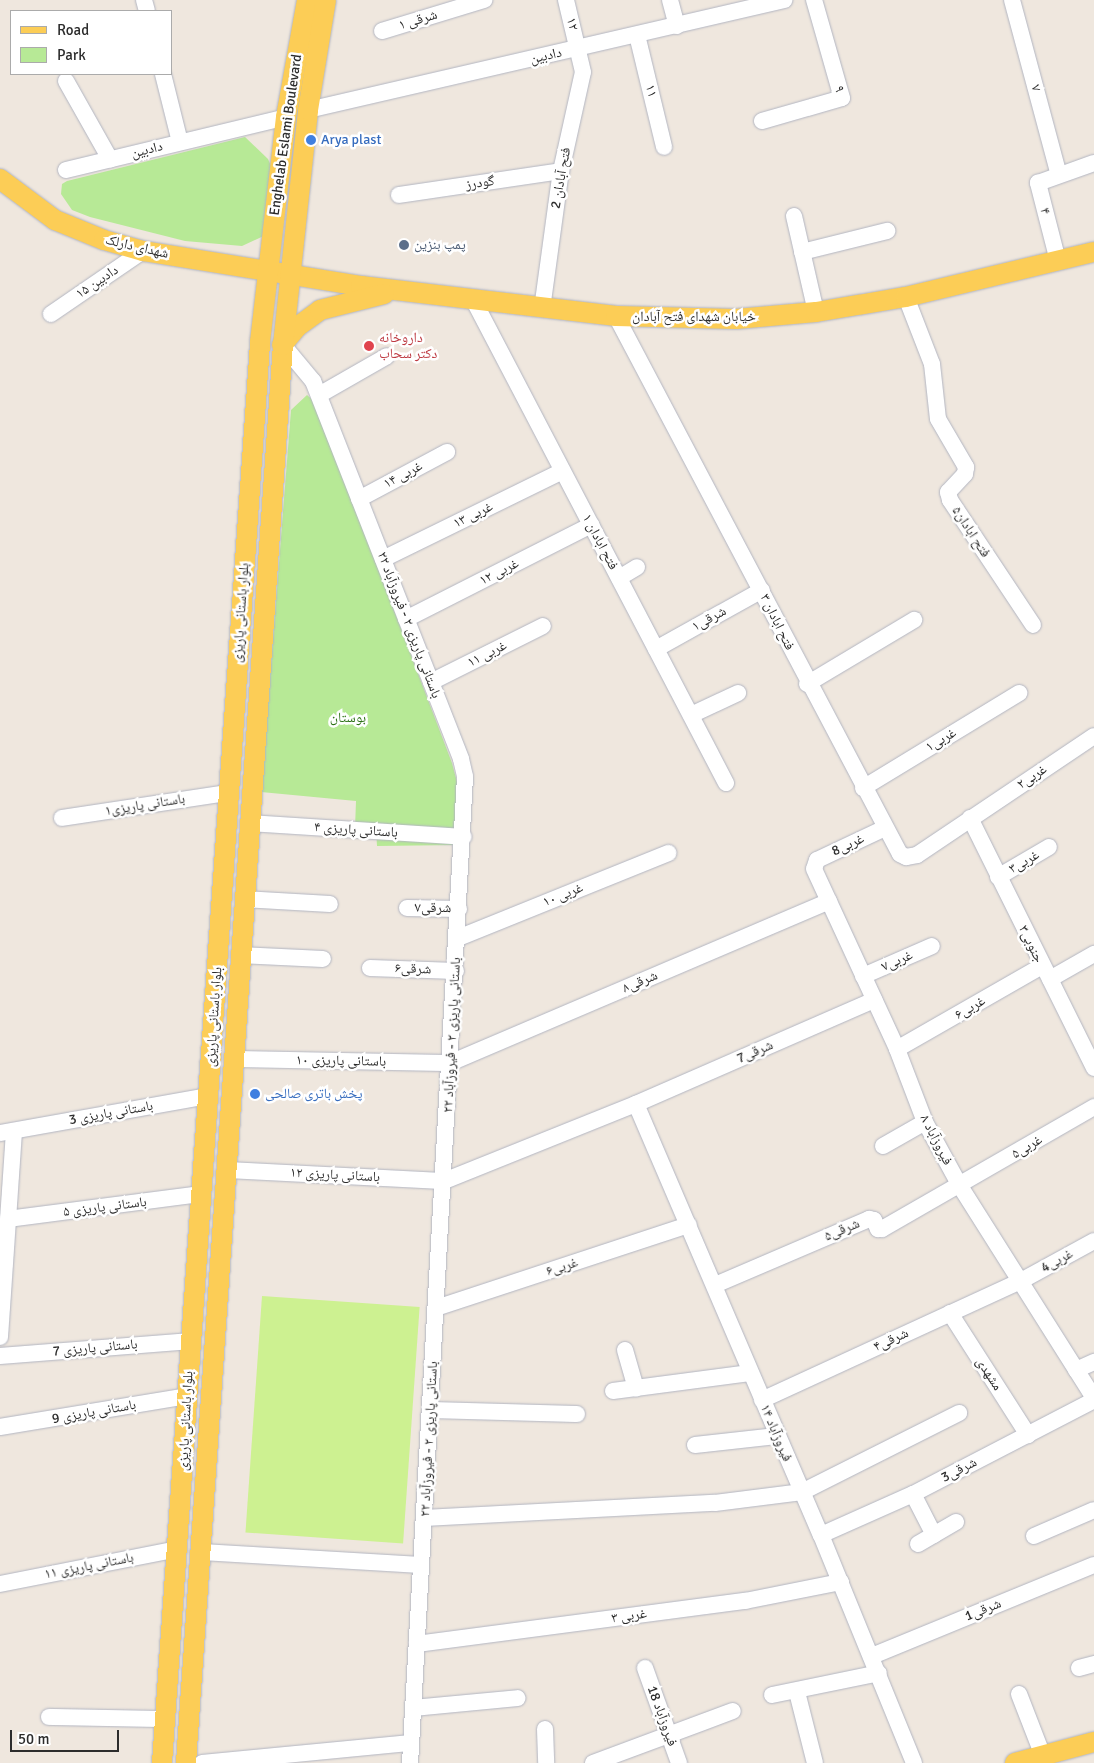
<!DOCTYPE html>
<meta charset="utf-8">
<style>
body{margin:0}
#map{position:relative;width:1094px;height:1763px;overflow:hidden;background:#efe7de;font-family:Signika,"Noto Naskh Arabic",sans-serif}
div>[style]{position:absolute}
.green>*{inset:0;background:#b7e996}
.pitch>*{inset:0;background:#cdf191;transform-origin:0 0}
.roads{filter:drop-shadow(0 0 1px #b2b5c1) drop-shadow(0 0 1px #b2b5c1)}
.minor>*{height:16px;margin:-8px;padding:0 8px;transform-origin:8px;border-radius:8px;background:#fff}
.major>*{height:20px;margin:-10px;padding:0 10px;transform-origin:10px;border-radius:10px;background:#fccd56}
.dots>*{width:14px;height:14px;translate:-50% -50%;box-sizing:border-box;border:2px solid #fff;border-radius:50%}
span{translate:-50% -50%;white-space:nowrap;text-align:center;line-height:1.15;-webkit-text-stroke:5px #fff;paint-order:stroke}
.street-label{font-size:14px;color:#2c2c2c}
.shop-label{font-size:14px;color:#366cbe}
.left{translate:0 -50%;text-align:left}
.service-label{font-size:14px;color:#4e5e75}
.health-label{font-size:14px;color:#be3a42}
.park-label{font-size:14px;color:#2c7115}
.legend{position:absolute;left:10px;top:10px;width:162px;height:65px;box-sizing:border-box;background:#fff;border:1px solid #ababab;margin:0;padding:6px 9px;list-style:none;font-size:15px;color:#2c2c2c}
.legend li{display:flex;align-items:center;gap:10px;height:25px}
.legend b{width:25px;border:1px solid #ababab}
.scale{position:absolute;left:10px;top:1730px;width:109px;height:22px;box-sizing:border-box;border:2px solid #2c2c2c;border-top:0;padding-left:6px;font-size:15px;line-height:18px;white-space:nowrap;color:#2c2c2c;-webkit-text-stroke:4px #fff;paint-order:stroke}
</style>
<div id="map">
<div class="green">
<div style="clip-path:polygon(245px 137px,268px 159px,275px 175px,268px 234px,242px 246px,185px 241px,90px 217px,72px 210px,61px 194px,62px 184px,67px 181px)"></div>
<div style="clip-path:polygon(307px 395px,315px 402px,452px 763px,457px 782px,457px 845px,377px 846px,376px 829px,355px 828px,356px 801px,261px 792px,291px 410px)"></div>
</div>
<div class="pitch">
<div style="left:262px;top:1296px;width:158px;height:237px;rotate:4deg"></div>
</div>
<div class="roads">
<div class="minor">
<div style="left:144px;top:0;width:11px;rotate:75deg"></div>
<div style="left:670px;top:0;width:27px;rotate:75deg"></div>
<div style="left:1012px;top:0;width:181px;rotate:75deg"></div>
<div style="left:382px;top:31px;width:107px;rotate:-16.9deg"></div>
<div style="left:637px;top:35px;width:115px;rotate:76.4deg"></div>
<div style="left:163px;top:74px;width:70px;rotate:76deg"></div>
<div style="left:66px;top:81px;width:90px;rotate:60.6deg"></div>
<div style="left:308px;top:110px;width:489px;rotate:-13deg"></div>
<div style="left:762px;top:121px;width:83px;rotate:-16deg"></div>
<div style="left:842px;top:98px;width:102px;rotate:-105.9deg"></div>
<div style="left:66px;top:170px;width:226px;rotate:-13.5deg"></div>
<div style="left:399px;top:195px;width:164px;rotate:-8.4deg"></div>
<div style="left:794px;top:216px;width:98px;rotate:77.1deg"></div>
<div style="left:802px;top:252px;width:88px;rotate:-13.9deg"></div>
<div style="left:1058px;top:261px;width:81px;rotate:-104.4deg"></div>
<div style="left:1038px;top:183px;width:59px;rotate:-19.7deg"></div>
<div style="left:906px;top:297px;width:72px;rotate:68.8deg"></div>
<div style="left:932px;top:364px;width:55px;rotate:83.8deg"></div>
<div style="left:938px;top:419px;width:56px;rotate:59.7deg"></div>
<div style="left:966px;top:467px;width:7px;rotate:98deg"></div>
<div style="left:965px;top:474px;width:25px;rotate:133deg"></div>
<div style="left:948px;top:492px;width:8px;rotate:76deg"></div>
<div style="left:950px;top:500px;width:150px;rotate:56.4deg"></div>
<div style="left:474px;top:301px;width:544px;rotate:62.4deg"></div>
<div style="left:542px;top:309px;width:139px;rotate:-82.2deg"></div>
<div style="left:561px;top:171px;width:101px;rotate:-77.5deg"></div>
<div style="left:583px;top:72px;width:74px;rotate:-103.3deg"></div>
<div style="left:51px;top:314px;width:112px;rotate:-34.4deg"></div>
<div style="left:616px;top:316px;width:608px;rotate:62.17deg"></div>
<div style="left:900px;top:854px;width:7px;rotate:27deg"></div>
<div style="left:906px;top:857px;width:11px;rotate:-10deg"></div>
<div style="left:917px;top:855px;width:213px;rotate:-33.9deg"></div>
<div style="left:283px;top:345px;width:47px;rotate:50.2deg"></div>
<div style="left:313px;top:381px;width:406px;rotate:68.6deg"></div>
<div style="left:461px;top:759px;width:18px;rotate:77deg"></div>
<div style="left:465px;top:777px;width:988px;rotate:93.19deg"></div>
<div style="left:319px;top:395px;width:78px;rotate:-29.8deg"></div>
<div style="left:359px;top:499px;width:100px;rotate:-28.1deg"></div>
<div style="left:383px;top:559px;width:200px;rotate:-26.1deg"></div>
<div style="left:619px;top:578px;width:21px;rotate:-31deg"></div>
<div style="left:406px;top:619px;width:208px;rotate:-26.9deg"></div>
<div style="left:656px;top:649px;width:121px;rotate:-29.1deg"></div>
<div style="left:431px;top:682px;width:125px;rotate:-26.6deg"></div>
<div style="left:807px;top:684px;width:125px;rotate:-30.9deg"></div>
<div style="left:691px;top:715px;width:52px;rotate:-25.1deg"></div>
<div style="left:863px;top:788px;width:183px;rotate:-31.3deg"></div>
<div style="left:62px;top:818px;width:168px;rotate:-8.6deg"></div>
<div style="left:970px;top:818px;width:279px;rotate:63.6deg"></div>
<div style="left:249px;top:823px;width:215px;rotate:3.7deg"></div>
<div style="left:885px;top:828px;width:75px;rotate:154.8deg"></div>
<div style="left:817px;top:860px;width:9px;rotate:108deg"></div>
<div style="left:814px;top:869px;width:198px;rotate:65.2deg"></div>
<div style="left:897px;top:1049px;width:78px;rotate:69deg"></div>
<div style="left:925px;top:1122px;width:73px;rotate:61.3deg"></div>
<div style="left:960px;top:1186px;width:251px;rotate:57.7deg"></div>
<div style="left:998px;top:877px;width:59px;rotate:-30.5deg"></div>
<div style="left:243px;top:899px;width:87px;rotate:3.3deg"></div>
<div style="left:407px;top:908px;width:52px;rotate:1.1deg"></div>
<div style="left:458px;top:938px;width:227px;rotate:-22deg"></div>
<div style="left:239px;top:955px;width:84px;rotate:2.7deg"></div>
<div style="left:370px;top:968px;width:86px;rotate:2deg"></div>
<div style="left:863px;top:976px;width:75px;rotate:-23.5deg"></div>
<div style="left:1050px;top:979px;width:51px;rotate:-29.6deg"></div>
<div style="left:897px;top:1049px;width:167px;rotate:-29.8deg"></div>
<div style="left:232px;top:1059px;width:218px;rotate:1.1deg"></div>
<div style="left:450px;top:1063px;width:412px;rotate:-23.1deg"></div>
<div style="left:636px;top:1104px;width:469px;rotate:66.8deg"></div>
<div style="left:821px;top:1535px;width:246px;rotate:67.8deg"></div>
<div style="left:0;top:1133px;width:211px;rotate:-10.1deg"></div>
<div style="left:883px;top:1146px;width:48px;rotate:-29.7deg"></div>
<div style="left:226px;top:1170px;width:218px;rotate:2.9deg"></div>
<div style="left:444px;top:1181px;width:207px;rotate:-21.9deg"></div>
<div style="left:636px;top:1104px;width:260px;rotate:-23.6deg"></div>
<div style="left:8px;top:1219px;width:195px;rotate:-7.4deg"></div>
<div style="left:715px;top:1285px;width:168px;rotate:-23.2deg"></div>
<div style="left:869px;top:1219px;width:5px;rotate:11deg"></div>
<div style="left:874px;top:1220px;width:10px;rotate:66deg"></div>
<div style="left:878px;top:1229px;width:4px"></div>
<div style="left:882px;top:1229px;width:245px;rotate:-29.9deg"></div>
<div style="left:436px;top:1308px;width:266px;rotate:-18.2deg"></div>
<div style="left:950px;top:1313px;width:145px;rotate:57.4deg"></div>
<div style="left:0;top:1337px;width:206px;rotate:-86.1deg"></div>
<div style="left:625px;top:1350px;width:40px;rotate:74deg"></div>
<div style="left:0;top:1356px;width:192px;rotate:-4.5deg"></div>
<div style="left:1076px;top:1370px;width:20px;rotate:-24deg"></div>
<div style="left:613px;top:1391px;width:138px;rotate:-7.5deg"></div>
<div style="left:762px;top:1400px;width:285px;rotate:-24.7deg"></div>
<div style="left:1021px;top:1281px;width:83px;rotate:-28.7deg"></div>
<div style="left:430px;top:1410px;width:147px;rotate:1.6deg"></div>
<div style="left:0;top:1427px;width:191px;rotate:-9.4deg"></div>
<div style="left:695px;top:1445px;width:82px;rotate:-6.3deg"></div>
<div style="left:913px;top:1494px;width:46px;rotate:62.9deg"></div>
<div style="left:424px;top:1518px;width:291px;rotate:-3deg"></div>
<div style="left:715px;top:1503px;width:88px;rotate:-7.2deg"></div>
<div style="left:802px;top:1492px;width:176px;rotate:-26.7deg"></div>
<div style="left:821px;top:1535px;width:101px;rotate:-24deg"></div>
<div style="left:913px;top:1494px;width:204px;rotate:-27.4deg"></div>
<div style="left:1034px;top:1536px;width:65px;rotate:-23.4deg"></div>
<div style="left:918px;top:1544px;width:44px;rotate:-30.1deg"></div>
<div style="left:202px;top:1552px;width:219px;rotate:3.4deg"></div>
<div style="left:0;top:1584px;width:182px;rotate:-11.1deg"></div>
<div style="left:417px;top:1644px;width:331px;rotate:-7.5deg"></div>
<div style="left:745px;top:1601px;width:98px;rotate:-11.2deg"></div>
<div style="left:872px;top:1656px;width:240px;rotate:-22.3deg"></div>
<div style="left:645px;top:1668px;width:101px;rotate:70.3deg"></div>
<div style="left:1079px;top:1668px;width:16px;rotate:-15deg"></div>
<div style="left:797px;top:1692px;width:73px;rotate:75.8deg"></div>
<div style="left:1019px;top:1694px;width:66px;rotate:68.8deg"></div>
<div style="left:772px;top:1695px;width:109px;rotate:-11.6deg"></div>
<div style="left:413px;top:1708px;width:105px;rotate:-5.4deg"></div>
<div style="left:49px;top:1717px;width:116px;rotate:1deg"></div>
<div style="left:545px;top:1729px;width:34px;rotate:88deg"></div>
<div style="left:202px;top:1763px;width:210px;rotate:-5.5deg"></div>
<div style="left:593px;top:1763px;width:149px;rotate:-20.4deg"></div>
</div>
<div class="major">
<div style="left:0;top:179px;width:69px;rotate:36.7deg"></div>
<div style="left:55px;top:220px;width:53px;rotate:22.2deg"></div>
<div style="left:104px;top:240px;width:41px;rotate:15.8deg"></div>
<div style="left:143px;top:251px;width:221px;rotate:9.1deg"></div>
<div style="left:361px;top:286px;width:257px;rotate:6.7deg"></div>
<div style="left:616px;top:316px;width:120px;rotate:1.4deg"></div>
<div style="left:736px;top:319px;width:80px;rotate:-5deg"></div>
<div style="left:816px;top:312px;width:91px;rotate:-9.5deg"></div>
<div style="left:906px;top:297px;width:193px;rotate:-13.5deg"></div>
<div style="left:282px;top:345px;width:23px;rotate:-50deg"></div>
<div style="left:297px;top:327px;width:29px;rotate:-36deg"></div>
<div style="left:320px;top:310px;width:66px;rotate:-14deg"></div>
<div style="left:162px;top:1763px;width:1424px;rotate:-86.05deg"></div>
<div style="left:260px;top:342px;width:226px;rotate:-83.4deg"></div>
<div style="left:286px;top:117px;width:119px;rotate:-79.8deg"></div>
<div style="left:186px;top:1763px;width:1421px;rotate:-86.09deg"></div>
<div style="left:283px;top:345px;width:236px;rotate:-83.9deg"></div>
<div style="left:308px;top:110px;width:111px;rotate:-80.7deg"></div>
<div style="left:1015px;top:1763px;width:82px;rotate:-14.9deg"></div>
</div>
</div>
<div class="dots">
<div style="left:311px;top:140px;background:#3f7fe0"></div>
<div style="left:404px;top:245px;background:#5c6f8a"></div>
<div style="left:369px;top:346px;background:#e0444e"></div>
<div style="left:255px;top:1094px;background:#3f7fe0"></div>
</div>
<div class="street-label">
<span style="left:418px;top:20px;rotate:-17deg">۱ شرقی</span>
<span style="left:572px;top:24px;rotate:76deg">۱۲</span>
<span style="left:546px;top:56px;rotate:-13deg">دادبین</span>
<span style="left:1036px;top:88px;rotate:75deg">۷</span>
<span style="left:839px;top:89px;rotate:76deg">۹</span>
<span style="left:651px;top:91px;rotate:76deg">۱۱</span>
<span style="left:286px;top:135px;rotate:-82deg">Enghelab Eslami Boulevard</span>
<span style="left:147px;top:150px;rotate:-14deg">دادبین</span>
<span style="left:561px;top:178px;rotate:-80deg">فتح آبادان 2</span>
<span style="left:480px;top:183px;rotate:-8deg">گودرز</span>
<span style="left:1045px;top:211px;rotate:76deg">۴</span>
<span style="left:137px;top:247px;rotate:13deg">شهدای دارلک</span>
<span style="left:97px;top:282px;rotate:-34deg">دادبین ۱۵</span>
<span style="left:694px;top:317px">خیابان شهدای فتح آبادان</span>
<span style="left:403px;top:475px;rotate:-28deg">غربی ۱۴</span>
<span style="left:473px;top:515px;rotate:-26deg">غربی ۱۳</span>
<span style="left:971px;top:532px;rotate:57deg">فتح ابادان۵</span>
<span style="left:600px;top:542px;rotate:62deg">فتح ابادان ۱</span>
<span style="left:499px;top:572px;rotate:-27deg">غربی ۱۲</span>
<span style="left:241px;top:613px;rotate:-86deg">بلوار باستانی پاریزی</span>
<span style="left:709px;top:619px;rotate:-29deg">شرقی۱</span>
<span style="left:777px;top:622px;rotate:64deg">فتح ابادان ۳</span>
<span style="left:409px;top:625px;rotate:69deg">باستانی پاریزی ۲ - فیروزآباد ۲۲</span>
<span style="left:487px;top:654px;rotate:-27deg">غربی ۱۱</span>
<span style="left:941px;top:740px;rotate:-31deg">غربی۱</span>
<span style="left:1032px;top:777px;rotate:-34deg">غربی۲</span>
<span style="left:145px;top:805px;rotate:-9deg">باستانی پاریزی۱</span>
<span style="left:356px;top:830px;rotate:4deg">باستانی پاریزی ۴</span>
<span style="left:848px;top:845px;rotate:-25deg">غربی8</span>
<span style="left:1024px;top:862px;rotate:-30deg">غربی۳</span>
<span style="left:563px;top:895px;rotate:-22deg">غربی ۱۰</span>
<span style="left:433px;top:908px;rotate:1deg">شرقی۷</span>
<span style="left:1031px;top:944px;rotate:64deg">جنوبی۳</span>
<span style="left:897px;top:961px;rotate:-24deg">غربی۷</span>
<span style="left:413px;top:969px;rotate:2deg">شرقی۶</span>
<span style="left:640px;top:982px;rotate:-23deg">شرقی۸</span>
<span style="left:970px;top:1008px;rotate:-30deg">غربی۶</span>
<span style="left:214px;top:1017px;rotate:-86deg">بلوار باستانی پاریزی</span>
<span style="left:452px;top:1035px;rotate:-87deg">باستانی پاریزی ۲ - فیروزآباد ۲۲</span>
<span style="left:755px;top:1052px;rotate:-24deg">شرقی7</span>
<span style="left:341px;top:1061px;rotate:1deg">باستانی پاریزی ۱۰</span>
<span style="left:111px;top:1113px;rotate:-10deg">باستانی پاریزی 3</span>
<span style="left:936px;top:1140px;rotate:63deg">فیروزآباد ۸</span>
<span style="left:1027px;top:1147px;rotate:-31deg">غربی۵</span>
<span style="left:335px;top:1175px;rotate:3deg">باستانی پاریزی ۱۲</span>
<span style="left:105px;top:1207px;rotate:-7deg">باستانی پاریزی ۵</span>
<span style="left:842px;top:1230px;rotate:-23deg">شرقی۵</span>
<span style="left:1057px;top:1261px;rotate:-29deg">غربی4</span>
<span style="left:562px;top:1267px;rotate:-18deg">غربی۶</span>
<span style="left:891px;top:1340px;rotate:-25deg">شرقی۴</span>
<span style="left:95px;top:1348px;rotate:-5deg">باستانی پاریزی 7</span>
<span style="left:989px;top:1374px;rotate:57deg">مشهدی</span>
<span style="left:94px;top:1412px;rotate:-10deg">باستانی پاریزی 9</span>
<span style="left:186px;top:1421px;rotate:-87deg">بلوار باستانی پاریزی</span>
<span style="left:776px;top:1433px;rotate:67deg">فیروزآباد ۱۴</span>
<span style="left:429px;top:1439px;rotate:-87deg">باستانی پاریزی ۲ - فیروزآباد ۲۲</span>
<span style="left:959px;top:1470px;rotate:-27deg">شرقی3</span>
<span style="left:89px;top:1566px;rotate:-11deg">باستانی پاریزی ۱۱</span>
<span style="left:983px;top:1610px;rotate:-22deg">شرقی1</span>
<span style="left:629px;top:1616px;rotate:-8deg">غربی ۳</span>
<span style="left:662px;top:1716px;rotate:70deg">فیروزآباد 18</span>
</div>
<div class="shop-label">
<span class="left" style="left:321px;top:140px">Arya plast</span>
<span class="left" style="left:265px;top:1094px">پخش باتری صالحی</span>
</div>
<div class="service-label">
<span class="left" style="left:414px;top:245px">پمپ بنزین</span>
</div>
<div class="health-label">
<span class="left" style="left:379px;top:346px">داروخانه<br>دکتر سحاب</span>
</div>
<div class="park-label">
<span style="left:348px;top:718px">بوستان</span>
</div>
<ul class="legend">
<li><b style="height:6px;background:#fccd56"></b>Road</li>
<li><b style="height:14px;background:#b7e996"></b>Park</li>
</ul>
<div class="scale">50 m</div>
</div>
